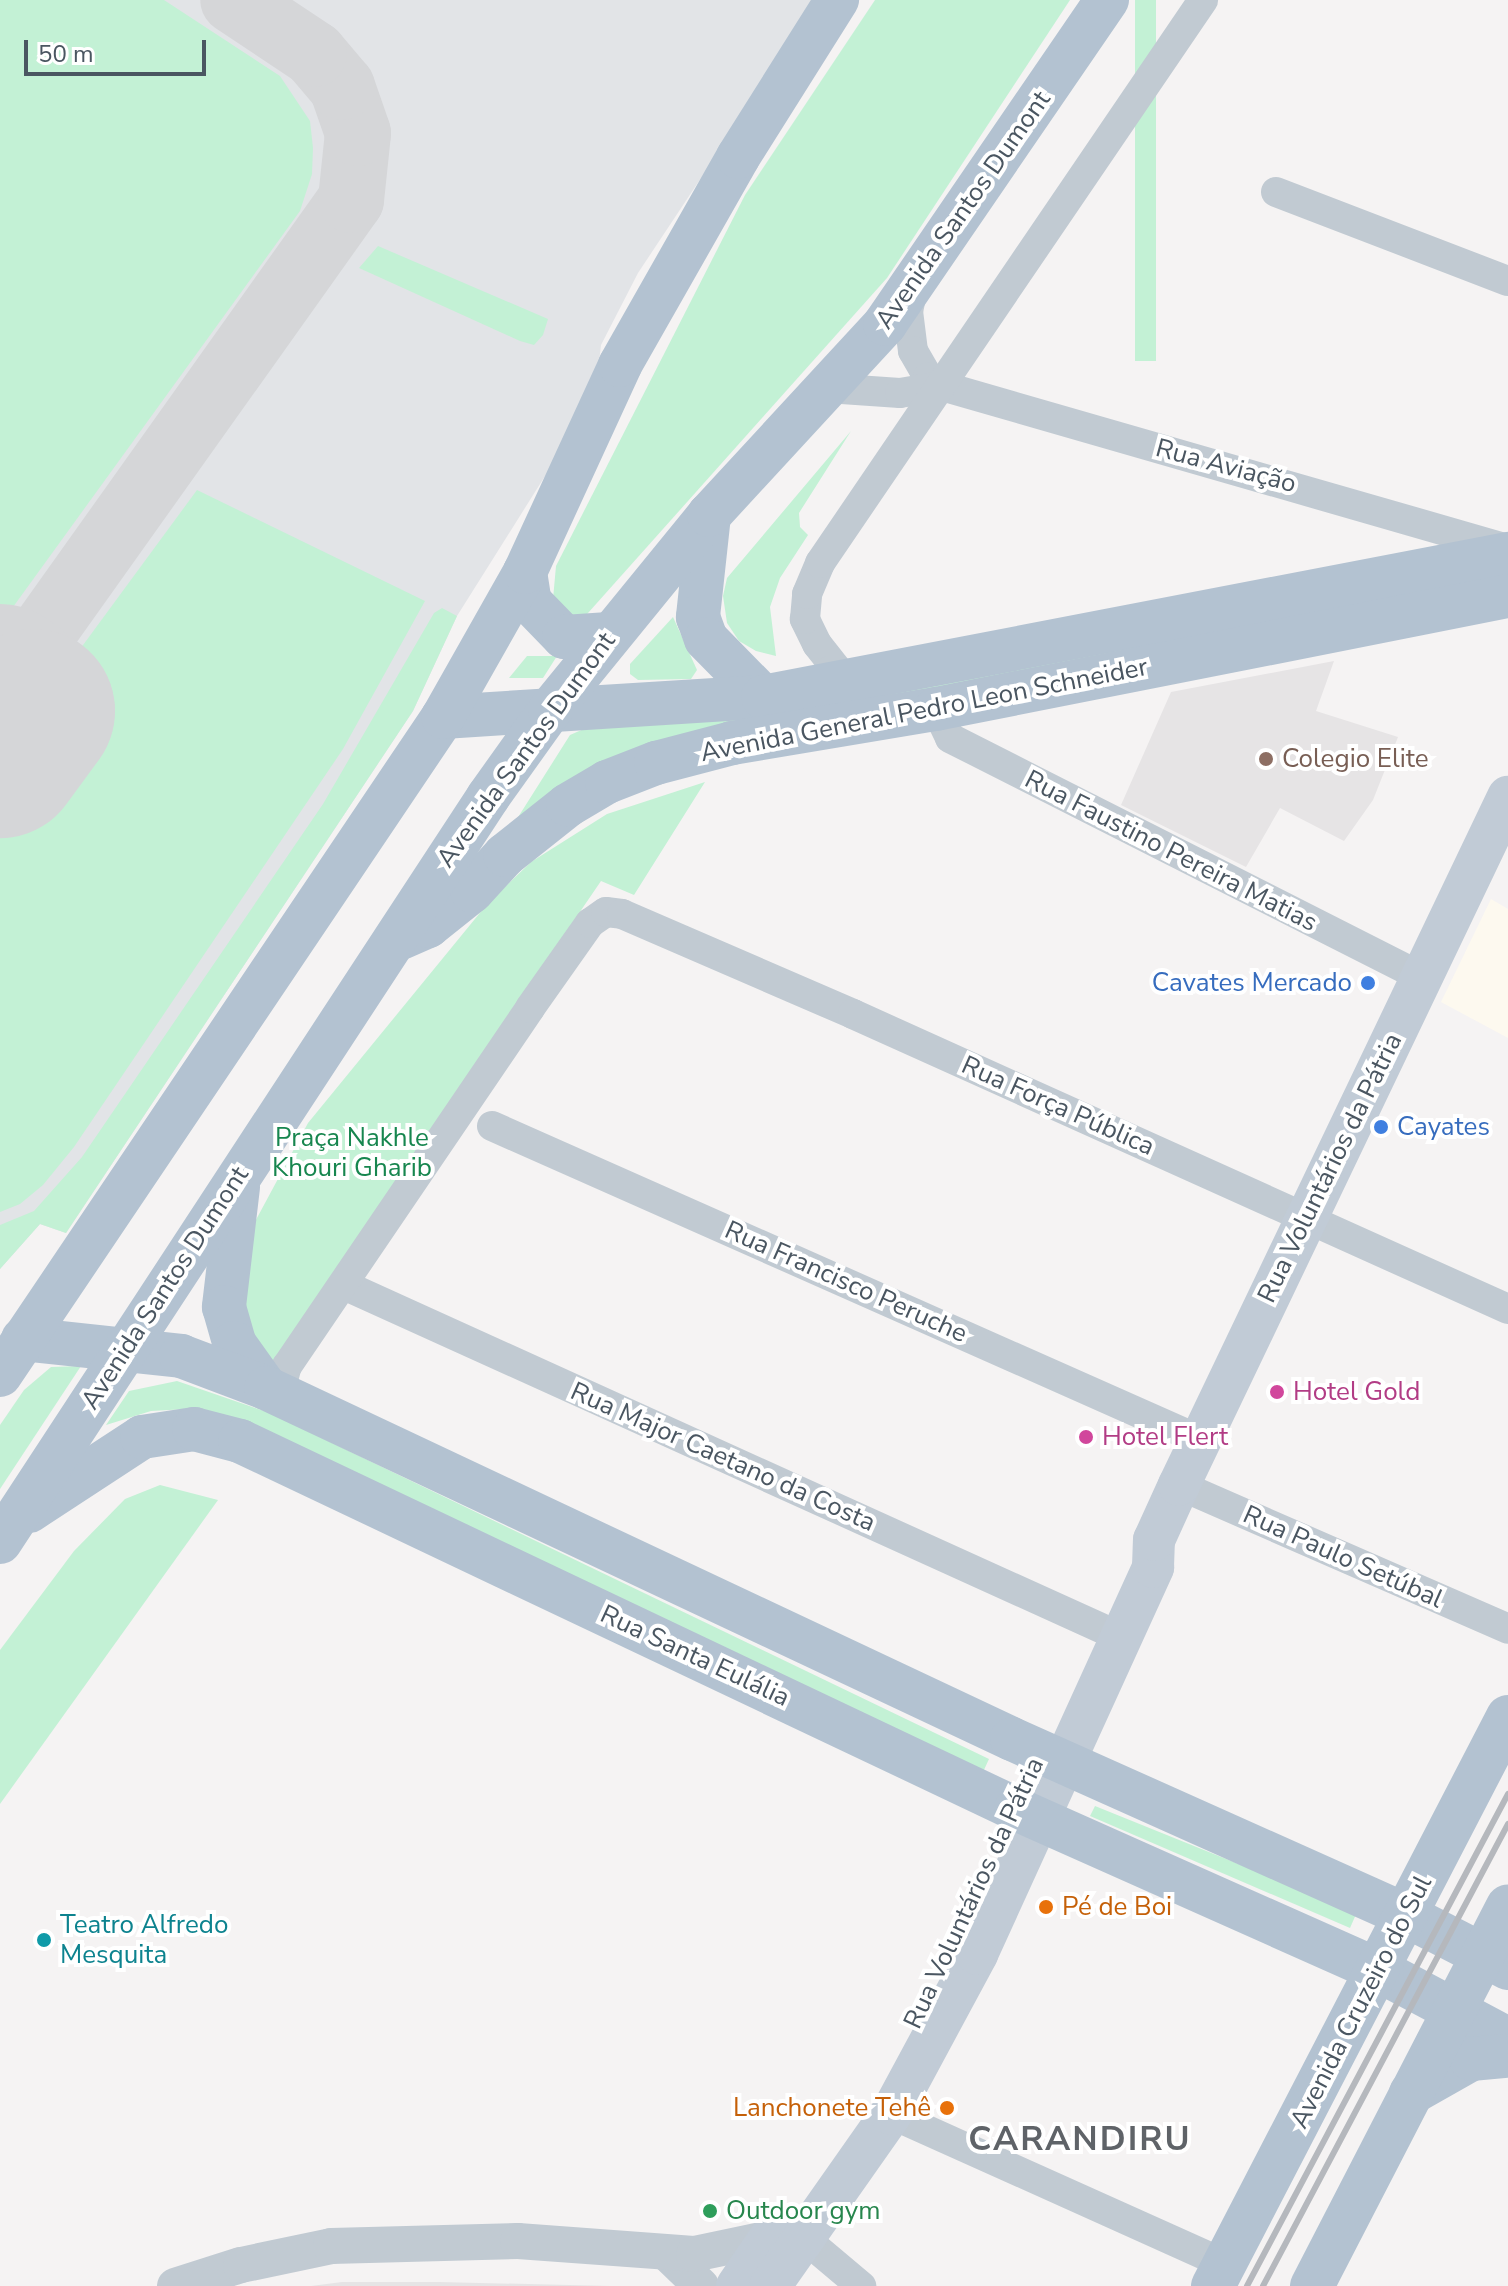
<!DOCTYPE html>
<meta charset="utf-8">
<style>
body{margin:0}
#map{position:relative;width:1508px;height:2286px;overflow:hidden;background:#f5f3f3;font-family:"Nunito Sans",sans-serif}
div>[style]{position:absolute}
.commercial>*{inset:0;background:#fdf9ef}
.education>*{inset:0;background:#e6e4e5}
.airport>*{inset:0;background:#e2e4e7}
.green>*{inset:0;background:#c3f1d5;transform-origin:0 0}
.taxiway>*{height:66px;margin:-33px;padding:0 33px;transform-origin:33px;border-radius:33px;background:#d5d6d8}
.runway>*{height:164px;margin:-82px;padding:0 82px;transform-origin:82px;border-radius:82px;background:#d5d6d8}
.minor>*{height:30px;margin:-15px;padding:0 15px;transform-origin:15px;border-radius:15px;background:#c1cad2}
.tertiary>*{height:36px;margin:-18px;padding:0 18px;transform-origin:18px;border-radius:18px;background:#c1cad2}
.secondary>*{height:42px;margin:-21px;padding:0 21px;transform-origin:21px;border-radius:21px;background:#c1cbd6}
.primary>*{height:44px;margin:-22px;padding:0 22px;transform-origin:22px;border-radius:22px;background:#b3c2d1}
.rail>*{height:6px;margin:-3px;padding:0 3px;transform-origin:3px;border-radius:3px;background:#b5b8bd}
.dots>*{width:22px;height:22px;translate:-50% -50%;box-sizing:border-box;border:4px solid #fff;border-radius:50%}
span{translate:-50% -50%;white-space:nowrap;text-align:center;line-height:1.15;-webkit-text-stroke:8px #fff;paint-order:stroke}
.street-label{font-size:26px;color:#4a5661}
.education-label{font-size:26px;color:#785e54}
.left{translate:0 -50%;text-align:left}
.shop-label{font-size:26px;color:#366cbe}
.right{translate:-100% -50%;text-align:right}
.park-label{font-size:26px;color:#17864f}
.hotel-label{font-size:26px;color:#b23c85}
.food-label{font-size:26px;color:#c56008}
.culture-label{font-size:26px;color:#0d838f}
.leisure-label{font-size:26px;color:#27864d}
.district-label{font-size:34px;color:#5f6368;font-weight:700;letter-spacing:2px}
.scale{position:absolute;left:24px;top:40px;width:182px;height:36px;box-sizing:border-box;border:4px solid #4a5661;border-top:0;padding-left:10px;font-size:24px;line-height:28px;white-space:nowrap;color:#4a5661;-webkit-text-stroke:6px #fff;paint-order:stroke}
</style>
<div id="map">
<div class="commercial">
<div style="clip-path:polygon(1491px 899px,1508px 909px,1508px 1038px,1441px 1002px)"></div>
</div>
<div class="education">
<div style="clip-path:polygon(1334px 661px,1316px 711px,1398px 737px,1373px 800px,1344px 841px,1280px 808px,1246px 867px,1121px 805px,1171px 692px)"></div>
<div style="clip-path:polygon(342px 2282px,439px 2282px,610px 2286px,311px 2286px)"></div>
</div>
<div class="airport">
<div style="clip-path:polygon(0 0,819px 0,638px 273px,601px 345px,597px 379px,557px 457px,457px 616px,413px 711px,66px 1233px,40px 1224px,0 1269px)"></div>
</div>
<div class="green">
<div style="clip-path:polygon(0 0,164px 0,280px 76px,310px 121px,313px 148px,312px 174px,300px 211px,0 625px)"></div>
<div style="clip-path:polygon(875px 0,1070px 0,887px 278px,580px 622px,552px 610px,556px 566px,745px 195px)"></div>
<div style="left:1135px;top:0;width:21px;height:361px"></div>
<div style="clip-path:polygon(378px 246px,548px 319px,543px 335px,534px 345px,520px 341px,359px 268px)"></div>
<div style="clip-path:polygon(851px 431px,799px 513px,800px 527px,808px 535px,780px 578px,770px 607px,776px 656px,756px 651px,739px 641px,727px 623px,723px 596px,727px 578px)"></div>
<div style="clip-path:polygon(197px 490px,425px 601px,343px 749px,74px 1147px,43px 1185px,20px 1204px,0 1212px,0 758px)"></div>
<div style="clip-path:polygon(1508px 580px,681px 736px,515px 822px,570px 735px,586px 728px)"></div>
<div style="clip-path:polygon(442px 608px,457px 616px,413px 711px,66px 1233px,40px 1224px,0 1269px,0 1225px,34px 1211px,82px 1157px,323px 804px,434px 613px)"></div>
<div style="clip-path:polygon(673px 617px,697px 670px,691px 679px,638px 680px,630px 674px,630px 664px)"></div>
<div style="clip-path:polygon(527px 656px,557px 656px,543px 678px,509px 678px)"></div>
<div style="clip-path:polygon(705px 782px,634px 895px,601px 881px,272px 1363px,241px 1328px,236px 1257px,308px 1123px,488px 903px,531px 862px,607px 814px)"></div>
<div style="clip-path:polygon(81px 1366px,0 1489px,0 1425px,24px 1390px,51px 1367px)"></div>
<div style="clip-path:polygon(177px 1381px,270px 1413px,989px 1759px,983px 1772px,187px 1409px,151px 1411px,106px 1425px,129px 1391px)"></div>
<div style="clip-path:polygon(160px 1485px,218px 1500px,0 1804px,0 1650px,74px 1551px,125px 1499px)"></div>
<div style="clip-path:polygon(1095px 1806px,1357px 1912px,1350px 1928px,1090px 1816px)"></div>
</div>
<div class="taxiway">
<div style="left:0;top:693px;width:605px;rotate:-54.55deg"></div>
<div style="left:351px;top:200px;width:67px;rotate:-84deg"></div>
<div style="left:358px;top:133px;width:49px;rotate:-109.2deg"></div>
<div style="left:342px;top:87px;width:43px;rotate:-130.3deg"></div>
<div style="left:314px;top:54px;width:97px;rotate:-146.3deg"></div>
</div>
<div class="runway">
<div style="left:0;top:686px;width:41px;rotate:37.1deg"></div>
<div style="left:33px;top:711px;width:56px;rotate:126.3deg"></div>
</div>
<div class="minor">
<div style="left:1276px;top:192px;width:248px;rotate:21deg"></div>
<div style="left:913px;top:288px;width:24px;rotate:102deg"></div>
<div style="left:908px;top:311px;width:40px;rotate:82.9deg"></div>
<div style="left:913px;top:351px;width:30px;rotate:60deg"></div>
<div style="left:928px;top:377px;width:17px;rotate:33deg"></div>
<div style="left:942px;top:386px;width:589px;rotate:16.07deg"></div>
<div style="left:827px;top:388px;width:73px;rotate:3.9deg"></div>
<div style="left:900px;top:393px;width:43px;rotate:-9.5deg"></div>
<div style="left:847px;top:682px;width:48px;rotate:-128.3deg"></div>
<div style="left:817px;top:644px;width:28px;rotate:-116deg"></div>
<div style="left:805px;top:619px;width:25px;rotate:-85deg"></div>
<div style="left:807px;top:594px;width:34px;rotate:-67deg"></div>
<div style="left:820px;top:563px;width:681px;rotate:-55.77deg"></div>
<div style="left:936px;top:709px;width:32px;rotate:64deg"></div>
<div style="left:950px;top:738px;width:529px;rotate:26.86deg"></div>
<div style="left:492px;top:1126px;width:775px;rotate:23.92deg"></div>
<div style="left:344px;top:1285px;width:831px;rotate:24.38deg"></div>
<div style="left:279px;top:1395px;width:30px;rotate:-75deg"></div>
<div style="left:287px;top:1366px;width:433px;rotate:-55.8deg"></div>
<div style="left:530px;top:1008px;width:104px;rotate:-54.8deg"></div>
<div style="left:590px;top:923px;width:19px;rotate:-35deg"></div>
<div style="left:606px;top:912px;width:16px;rotate:7deg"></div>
<div style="left:622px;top:914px;width:252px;rotate:23.4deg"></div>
<div style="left:853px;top:1014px;width:718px;rotate:24.25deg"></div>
<div style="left:1179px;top:1485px;width:359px;rotate:23.6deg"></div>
<div style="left:891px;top:2114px;width:366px;rotate:24.2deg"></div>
<div style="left:804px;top:2238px;width:75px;rotate:40.1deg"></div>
</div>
<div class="tertiary">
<div style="left:668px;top:2254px;width:46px;rotate:44.1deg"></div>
<div style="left:175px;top:2286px;width:69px;rotate:-17.7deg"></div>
<div style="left:241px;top:2265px;width:92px;rotate:-11.9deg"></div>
<div style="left:331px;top:2246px;width:187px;rotate:-1.5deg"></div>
<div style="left:518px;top:2241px;width:176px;rotate:4.2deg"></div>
<div style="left:694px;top:2254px;width:93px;rotate:-11.8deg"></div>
</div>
<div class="secondary">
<div style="left:737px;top:2286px;width:65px;rotate:-55.6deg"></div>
<div style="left:770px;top:2286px;width:210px;rotate:-54.9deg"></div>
<div style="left:891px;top:2114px;width:182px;rotate:-61.7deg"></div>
<div style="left:977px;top:1954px;width:425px;rotate:-65.5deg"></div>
<div style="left:1153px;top:1567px;width:27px;rotate:-88deg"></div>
<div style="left:1154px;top:1540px;width:60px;rotate:-65.6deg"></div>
<div style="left:1179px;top:1485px;width:763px;rotate:-64.44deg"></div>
</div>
<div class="primary">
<div style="left:709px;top:515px;width:103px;rotate:96.2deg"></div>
<div style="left:698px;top:617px;width:23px;rotate:70deg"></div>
<div style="left:706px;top:639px;width:81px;rotate:45.5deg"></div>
<div style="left:525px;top:572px;width:30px;rotate:81deg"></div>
<div style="left:530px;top:602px;width:49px;rotate:45.8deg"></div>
<div style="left:564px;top:637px;width:45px;rotate:-3.8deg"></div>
<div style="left:443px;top:717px;width:321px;rotate:-3.6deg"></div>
<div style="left:763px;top:697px;width:759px;rotate:-10.87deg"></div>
<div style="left:401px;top:938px;width:30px;rotate:-24deg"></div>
<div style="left:428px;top:926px;width:56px;rotate:-38.5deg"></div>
<div style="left:472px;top:891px;width:49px;rotate:-47.5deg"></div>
<div style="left:505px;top:855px;width:80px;rotate:-38.4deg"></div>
<div style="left:568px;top:805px;width:45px;rotate:-30.5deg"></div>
<div style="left:607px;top:782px;width:53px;rotate:-21.2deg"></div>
<div style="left:656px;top:763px;width:79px;rotate:-14.7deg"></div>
<div style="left:732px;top:743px;width:207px;rotate:-9.5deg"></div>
<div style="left:936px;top:709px;width:583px;rotate:-11.18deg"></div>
<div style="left:238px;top:1187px;width:121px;rotate:96.7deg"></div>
<div style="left:224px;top:1307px;width:37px;rotate:74deg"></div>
<div style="left:234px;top:1343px;width:55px;rotate:54.6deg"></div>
<div style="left:23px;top:1339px;width:159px;rotate:6.1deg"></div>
<div style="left:181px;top:1356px;width:91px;rotate:20.6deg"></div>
<div style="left:266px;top:1388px;width:824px;rotate:25.2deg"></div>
<div style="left:1012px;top:1739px;width:433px;rotate:24.1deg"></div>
<div style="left:1407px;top:1916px;width:114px;rotate:27.2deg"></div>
<div style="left:0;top:1375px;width:793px;rotate:-56.05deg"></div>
<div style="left:443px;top:717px;width:167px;rotate:-60.5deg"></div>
<div style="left:525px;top:572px;width:228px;rotate:-65.3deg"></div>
<div style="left:620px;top:365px;width:239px;rotate:-60.4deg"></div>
<div style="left:738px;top:157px;width:186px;rotate:-57.8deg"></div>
<div style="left:29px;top:1511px;width:135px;rotate:-33.2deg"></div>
<div style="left:142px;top:1437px;width:53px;rotate:-8.7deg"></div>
<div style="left:194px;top:1429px;width:48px;rotate:14.6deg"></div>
<div style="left:240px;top:1441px;width:859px;rotate:25.37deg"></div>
<div style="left:1016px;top:1809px;width:398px;rotate:24deg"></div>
<div style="left:1380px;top:1971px;width:145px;rotate:28deg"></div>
<div style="left:0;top:1542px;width:891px;rotate:-56.77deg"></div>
<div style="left:488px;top:797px;width:107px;rotate:-54.5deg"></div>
<div style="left:550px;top:710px;width:252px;rotate:-50.8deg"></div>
<div style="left:709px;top:515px;width:260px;rotate:-47.3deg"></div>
<div style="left:885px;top:324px;width:393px;rotate:-55.6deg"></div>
<div style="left:1411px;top:2093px;width:69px;rotate:-29.5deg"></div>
<div style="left:1471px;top:2059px;width:37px;rotate:-5deg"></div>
<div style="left:1213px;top:2286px;width:641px;rotate:-62.6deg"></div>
<div style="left:1312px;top:2286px;width:427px;rotate:-62.7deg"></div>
</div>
<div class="rail">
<div style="left:1247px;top:2286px;width:557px;rotate:-62.05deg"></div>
<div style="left:1263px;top:2286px;width:523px;rotate:-62.06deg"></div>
</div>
<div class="dots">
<div style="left:1266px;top:759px;background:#8d6e63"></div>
<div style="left:1368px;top:983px;background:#3f7fe0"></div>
<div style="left:1381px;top:1127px;background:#3f7fe0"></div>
<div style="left:1277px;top:1392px;background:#d1479c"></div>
<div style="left:1086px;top:1437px;background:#d1479c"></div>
<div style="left:1046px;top:1907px;background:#e8710a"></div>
<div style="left:44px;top:1940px;background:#0f9aa8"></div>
<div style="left:947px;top:2108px;background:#e8710a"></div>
<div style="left:710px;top:2211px;background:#2e9e5b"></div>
</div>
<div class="street-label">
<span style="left:963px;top:210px;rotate:-55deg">Avenida Santos Dumont</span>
<span style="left:1226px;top:466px;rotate:15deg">Rua Aviação</span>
<span style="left:924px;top:710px;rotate:-11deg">Avenida General Pedro Leon Schneider</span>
<span style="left:526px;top:750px;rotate:-54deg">Avenida Santos Dumont</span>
<span style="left:1171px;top:851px;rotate:27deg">Rua Faustino Pereira Matias</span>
<span style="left:1058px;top:1106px;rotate:24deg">Rua Força Pública</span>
<span style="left:1330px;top:1168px;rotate:-64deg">Rua Voluntários da Pátria</span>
<span style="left:846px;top:1282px;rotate:24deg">Rua Francisco Peruche</span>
<span style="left:165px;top:1288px;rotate:-57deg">Avenida Santos Dumont</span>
<span style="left:723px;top:1457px;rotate:24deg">Rua Major Caetano da Costa</span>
<span style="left:1343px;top:1557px;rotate:24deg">Rua Paulo Setúbal</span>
<span style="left:695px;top:1656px;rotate:25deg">Rua Santa Eulália</span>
<span style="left:974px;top:1893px;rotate:-65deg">Rua Voluntários da Pátria</span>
<span style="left:1361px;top:2002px;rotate:-63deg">Avenida Cruzeiro do Sul</span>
</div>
<div class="education-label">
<span class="left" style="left:1282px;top:759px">Colegio Elite</span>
</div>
<div class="shop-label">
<span class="right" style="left:1352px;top:983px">Cavates Mercado</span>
<span class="left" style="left:1397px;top:1127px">Cayates</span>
</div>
<div class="park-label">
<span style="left:352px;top:1153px">Praça Nakhle<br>Khouri Gharib</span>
</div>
<div class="hotel-label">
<span class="left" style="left:1293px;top:1392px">Hotel Gold</span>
<span class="left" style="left:1102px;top:1437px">Hotel Flert</span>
</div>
<div class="food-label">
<span class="left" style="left:1062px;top:1907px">Pé de Boi</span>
<span class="right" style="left:931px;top:2108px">Lanchonete Tehê</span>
</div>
<div class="culture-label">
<span class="left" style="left:60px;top:1940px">Teatro Alfredo<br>Mesquita</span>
</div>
<div class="leisure-label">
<span class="left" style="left:726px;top:2211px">Outdoor gym</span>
</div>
<div class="district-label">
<span style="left:1080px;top:2140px">CARANDIRU</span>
</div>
<div class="scale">50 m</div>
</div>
